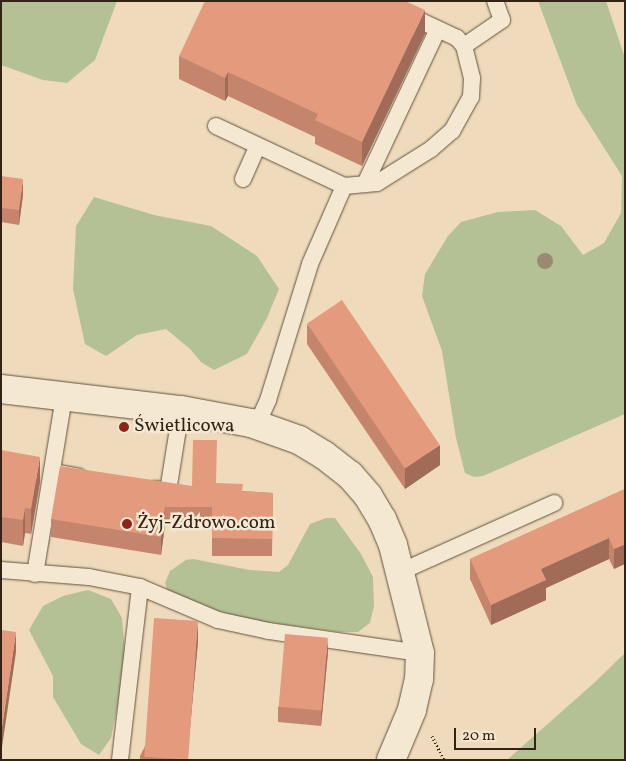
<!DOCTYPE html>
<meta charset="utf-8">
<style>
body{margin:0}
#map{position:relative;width:626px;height:761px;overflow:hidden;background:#efdbbb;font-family:Vollkorn,serif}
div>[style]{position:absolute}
.green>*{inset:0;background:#b4c194}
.path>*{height:3px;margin-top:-1.5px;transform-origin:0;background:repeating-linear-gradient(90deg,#322314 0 1px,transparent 0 3.5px)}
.roads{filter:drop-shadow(0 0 1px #61513e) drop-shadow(0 0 1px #61513e)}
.service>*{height:16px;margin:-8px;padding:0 8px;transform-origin:8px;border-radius:8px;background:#f5e8d3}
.minor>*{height:28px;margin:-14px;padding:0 14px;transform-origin:14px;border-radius:14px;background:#f5e8d3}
.trees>*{width:16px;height:16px;margin:-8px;border-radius:50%;background:#998b71}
.wall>*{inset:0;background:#c4856c}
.shaded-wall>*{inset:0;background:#a06c58}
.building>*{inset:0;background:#e49b7d;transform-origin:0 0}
.dots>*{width:14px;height:14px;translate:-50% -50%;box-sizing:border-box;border:2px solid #f5e8d3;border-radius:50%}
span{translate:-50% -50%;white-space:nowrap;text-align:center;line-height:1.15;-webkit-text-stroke:5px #f5e8d3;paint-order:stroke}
.poi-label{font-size:19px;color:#322314}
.left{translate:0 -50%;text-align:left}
.frame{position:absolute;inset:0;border:2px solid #322314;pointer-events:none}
.scale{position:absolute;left:454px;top:728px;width:82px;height:22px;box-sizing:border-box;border:2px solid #322314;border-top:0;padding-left:6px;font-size:15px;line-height:18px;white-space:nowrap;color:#322314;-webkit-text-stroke:4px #f5e8d3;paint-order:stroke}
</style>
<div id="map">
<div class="green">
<div style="clip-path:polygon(1px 1px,117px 1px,95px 60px,67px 83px,43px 80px,1px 65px)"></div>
<div style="clip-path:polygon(538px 1px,606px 1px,625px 58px,625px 414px,483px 476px,474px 477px,465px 473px,456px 438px,442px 351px,422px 296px,425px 274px,448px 236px,461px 222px,498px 212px,535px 210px,561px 226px,583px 255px,604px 243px,621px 213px,622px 176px,577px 105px)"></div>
<div style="clip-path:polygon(94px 197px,154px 215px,211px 226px,257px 256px,279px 289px,267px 318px,247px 354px,214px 370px,201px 362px,190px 349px,166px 329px,137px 335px,106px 356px,85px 344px,73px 289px,76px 226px)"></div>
<div style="clip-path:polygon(326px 518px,335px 518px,361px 554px,373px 577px,374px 606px,370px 623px,358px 632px,339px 632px,251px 620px,211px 609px,168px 592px,165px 583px,170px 571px,186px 560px,193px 559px,250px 570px,279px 572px,288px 565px,310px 524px)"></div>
<div style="clip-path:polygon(88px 590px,111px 599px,122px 618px,126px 663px,111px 738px,99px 755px,81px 744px,53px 697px,53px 676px,29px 630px,43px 606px,63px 596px)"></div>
<div style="clip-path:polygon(625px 653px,625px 760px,507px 760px,594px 683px)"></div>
</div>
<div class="path">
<div style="left:432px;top:736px;width:27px;rotate:63deg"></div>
</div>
<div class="roads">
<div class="service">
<div style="left:464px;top:46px;width:46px;rotate:-34.4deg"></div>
<div style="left:502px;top:20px;width:20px;rotate:-110deg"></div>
<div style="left:216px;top:126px;width:141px;rotate:25.1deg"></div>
<div style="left:243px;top:179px;width:36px;rotate:-66deg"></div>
<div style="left:365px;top:184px;width:171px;rotate:-64.8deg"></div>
<div style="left:257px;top:424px;width:26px;rotate:-65deg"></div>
<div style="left:268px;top:400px;width:142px;rotate:-72.8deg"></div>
<div style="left:310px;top:264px;width:85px;rotate:-66.4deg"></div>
<div style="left:344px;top:186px;width:33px;rotate:-5deg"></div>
<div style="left:377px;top:183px;width:64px;rotate:-32.2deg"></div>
<div style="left:431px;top:149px;width:28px;rotate:-41deg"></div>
<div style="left:452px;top:131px;width:39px;rotate:-61deg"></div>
<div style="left:471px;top:97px;width:19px;rotate:-87deg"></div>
<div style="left:472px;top:78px;width:33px;rotate:-104deg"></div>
<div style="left:464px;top:46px;width:11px;rotate:-131deg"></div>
<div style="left:457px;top:38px;width:87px;rotate:-154.9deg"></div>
<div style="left:52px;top:472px;width:27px;rotate:10deg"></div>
<div style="left:155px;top:489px;width:13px;rotate:9deg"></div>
<div style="left:168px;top:491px;width:82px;rotate:-80.9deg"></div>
<div style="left:1px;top:570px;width:88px;rotate:4.5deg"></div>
<div style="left:89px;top:577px;width:52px;rotate:11.1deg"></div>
<div style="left:140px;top:587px;width:85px;rotate:22.9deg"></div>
<div style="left:218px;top:620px;width:52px;rotate:12.2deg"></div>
<div style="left:269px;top:631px;width:153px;rotate:8.3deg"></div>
<div style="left:400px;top:572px;width:169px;rotate:-24.1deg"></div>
<div style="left:35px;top:574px;width:179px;rotate:-80.7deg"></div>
<div style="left:120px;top:760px;width:174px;rotate:-83.4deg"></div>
</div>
<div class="minor">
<div style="left:1px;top:389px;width:181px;rotate:6.7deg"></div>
<div style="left:181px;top:410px;width:71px;rotate:10.5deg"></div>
<div style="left:251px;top:423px;width:51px;rotate:19.5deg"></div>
<div style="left:299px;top:440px;width:29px;rotate:31deg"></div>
<div style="left:324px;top:455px;width:33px;rotate:38deg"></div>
<div style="left:350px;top:475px;width:28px;rotate:49deg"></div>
<div style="left:368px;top:496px;width:27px;rotate:59deg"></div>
<div style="left:382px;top:519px;width:28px;rotate:67deg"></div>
<div style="left:393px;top:545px;width:111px;rotate:76deg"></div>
<div style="left:420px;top:653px;width:26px;rotate:92deg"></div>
<div style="left:419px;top:679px;width:32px;rotate:103deg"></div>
<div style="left:412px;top:710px;width:54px;rotate:112.8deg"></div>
</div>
</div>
<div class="trees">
<div style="left:545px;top:261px"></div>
</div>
<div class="wall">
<div style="clip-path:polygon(425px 34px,362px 166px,315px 144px,315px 137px,228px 96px,225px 101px,179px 79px,179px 56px)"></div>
<div style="clip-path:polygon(1px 176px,23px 194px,19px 225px,1px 222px)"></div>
<div style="clip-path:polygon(307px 324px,440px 465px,405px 489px,307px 344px)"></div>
<div style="clip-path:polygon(1px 450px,40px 482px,31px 534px,25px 533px,23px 546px,1px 542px)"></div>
<div style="clip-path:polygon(216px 483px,243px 491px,273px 493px,272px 556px,212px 556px,212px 525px,165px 525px,161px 555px,51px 537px,51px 519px,192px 486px)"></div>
<div style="clip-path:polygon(625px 489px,614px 569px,609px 559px,546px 588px,546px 600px,491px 625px,470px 579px,470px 559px)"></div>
<div style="clip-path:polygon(198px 641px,187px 760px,140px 760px,140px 756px)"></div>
<div style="clip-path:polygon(328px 652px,321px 726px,278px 722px,278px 707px)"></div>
</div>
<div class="shaded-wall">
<div style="clip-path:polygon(425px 10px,425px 34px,362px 166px,362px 142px)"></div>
<div style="clip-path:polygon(228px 72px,228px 96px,225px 101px,225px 78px)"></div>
<div style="clip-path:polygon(23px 179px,23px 194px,19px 225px,19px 210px)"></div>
<div style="clip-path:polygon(440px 445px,440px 465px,405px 489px,405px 468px)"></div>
<div style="clip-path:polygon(40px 457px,40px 482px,31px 534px,31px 509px)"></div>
<div style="clip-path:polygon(165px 507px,165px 525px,161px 555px,161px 537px)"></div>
<div style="clip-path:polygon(25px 508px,25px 533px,23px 546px,23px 520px)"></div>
<div style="clip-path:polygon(609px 538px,609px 559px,546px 588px,546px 600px,491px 625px,491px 605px,541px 569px)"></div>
<div style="clip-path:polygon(625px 544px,625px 564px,614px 569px,614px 549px)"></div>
<div style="clip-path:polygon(198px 621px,198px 641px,187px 760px,185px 760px)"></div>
<div style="clip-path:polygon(16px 632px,16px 652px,1px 754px,1px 734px)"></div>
<div style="clip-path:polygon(328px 638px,328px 652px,321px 726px,321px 711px)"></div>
</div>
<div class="building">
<div style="clip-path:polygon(205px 1px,405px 1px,425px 10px,362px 142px,315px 120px,318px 114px,228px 72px,225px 78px,179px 56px)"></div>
<div style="clip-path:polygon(1px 176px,23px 179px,19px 210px,1px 208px)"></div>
<div style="left:342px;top:300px;width:175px;height:42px;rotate:56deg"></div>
<div style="clip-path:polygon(193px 440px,217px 440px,216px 483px,243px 484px,242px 491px,273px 493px,272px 539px,212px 538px,212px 507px,165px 507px,161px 537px,51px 519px,60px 466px,192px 486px)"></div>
<div style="clip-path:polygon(1px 450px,40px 457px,31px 509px,25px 508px,23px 520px,1px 517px)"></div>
<div style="clip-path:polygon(625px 489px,625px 544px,614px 549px,609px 538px,541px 569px,546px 580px,491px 605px,470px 559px)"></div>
<div style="left:154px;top:618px;width:44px;height:139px;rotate:4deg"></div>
<div style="clip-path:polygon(1px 630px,16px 632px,1px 734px)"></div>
<div style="left:285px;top:634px;width:43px;height:73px;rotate:5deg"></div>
</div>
<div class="dots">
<div style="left:124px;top:427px;background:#8f2418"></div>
<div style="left:127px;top:524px;background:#8f2418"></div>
</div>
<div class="poi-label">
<span class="left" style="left:134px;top:427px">Świetlicowa</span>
<span class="left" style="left:137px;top:524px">Żyj-Zdrowo.com</span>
</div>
<div class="frame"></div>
<div class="scale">20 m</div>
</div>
